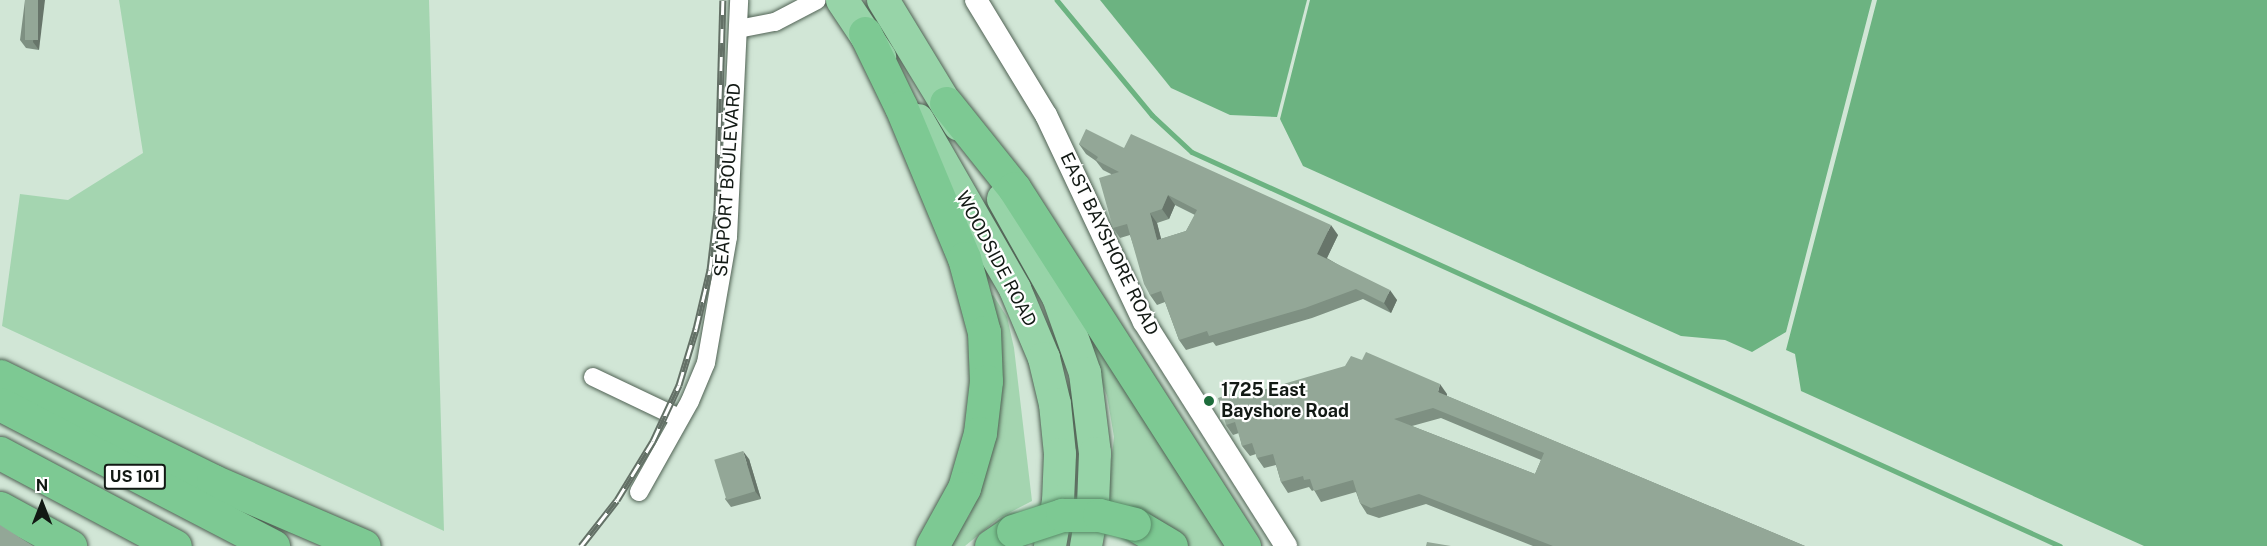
<!DOCTYPE html>
<style>
body{margin:0}
#map{position:relative;width:2267px;height:546px;overflow:hidden;background:#d1e6d6;font-family:"Public Sans",sans-serif}
div>[style]{position:absolute}
.green>*{inset:0;background:#a4d5b0}
.water>*{inset:0;background:#6cb381}
.stream>*{height:4.5px;margin:-2.25px;padding:0 2.25px;transform-origin:2.25px;border-radius:2.25px;background:#6cb381}
.roads{filter:drop-shadow(0 0 2px #506254) drop-shadow(0 0 2px #506254)}
.minor>*{height:18px;margin:-9px;padding:0 9px;transform-origin:9px;border-radius:9px;background:#fff}
.tertiary>*{height:22px;margin:-11px;padding:0 11px;transform-origin:11px;border-radius:11px;background:#fff}
.trunk>*{height:32px;margin:-16px;padding:0 16px;transform-origin:16px;border-radius:16px;background:#97d4a8}
.motorway>*{height:33px;margin:-16.5px;padding:0 16.5px;transform-origin:16.5px;border-radius:16.5px;background:#7dc993}
.rail>*{height:7px;margin-top:-3.5px;transform-origin:0;background:repeating-linear-gradient(90deg,#fff 0 14px,#637066 0 28px);box-sizing:border-box;border-block:2px solid #637066}
.bridges{filter:drop-shadow(0 0 2px #588b67) drop-shadow(0 0 2px #588b67)}
.motorway-bridge>*{height:33px;margin:-16.5px;padding:0 16.5px;transform-origin:16.5px;border-radius:16.5px;background:#7dc993}
.wall>*{inset:0;background:#7e9082}
.shaded-wall>*{inset:0;background:#67756a}
.building>*{inset:0;background:#93a797;transform-origin:0 0}
.dots>*{width:16px;height:16px;translate:-50% -50%;box-sizing:border-box;border:3px solid #fff;border-radius:50%}
span{translate:-50% -50%;white-space:nowrap;text-align:center;line-height:1.15;-webkit-text-stroke:4.5px #fff;paint-order:stroke}
.shield-label span{padding:2px 4px;background:#fff;border:2px solid;border-radius:4px;-webkit-text-stroke-width:0}
.shield-label{font-size:16px;color:#121914;font-weight:700}
.street-label{font-size:18px;color:#121914}
.poi-label{font-size:18px;color:#121914;font-weight:700}
.left{translate:0 -50%;text-align:left}
.north{position:absolute;left:12px;top:474px;width:60px;height:60px;-webkit-text-stroke:4px #fff;paint-order:stroke;rotate:0deg;font-size:16px;font-weight:700;line-height:24px;text-align:center;color:#121914}
.north::after{content:'';display:block;margin:auto;width:21px;height:27px;background:#121914;clip-path:polygon(50% 0,100% 100%,50% 72%,0 100%)}
</style>
<div id="map">
<div class="green">
<div style="clip-path:polygon(119px 0,429px 0,444px 531px,2px 326px,20px 194px,68px 200px,143px 153px)"></div>
<div style="clip-path:polygon(993px 295px,1007px 317px,1014px 348px,1032px 501px,999px 518px,965px 546px,947px 546px,970px 515px,986px 449px,987px 297px)"></div>
<div style="clip-path:polygon(1098px 343px,1231px 546px,1187px 546px,1107px 502px,1114px 437px,1107px 396px,1089px 348px)"></div>
</div>
<div class="water">
<div style="clip-path:polygon(1100px 0,1307px 0,1277px 117px,1230px 115px,1171px 88px)"></div>
<div style="clip-path:polygon(1310px 0,1872px 0,1786px 332px,1752px 352px,1725px 340px,1681px 336px,1303px 166px,1280px 119px)"></div>
<div style="clip-path:polygon(1877px 0,2267px 0,2267px 546px,2144px 546px,1801px 391px,1795px 354px,1786px 350px)"></div>
</div>
<div class="stream">
<div style="left:1057px;top:0;width:149px;rotate:50.4deg"></div>
<div style="left:1152px;top:115px;width:54px;rotate:42.8deg"></div>
<div style="left:1192px;top:152px;width:953px;rotate:24.41deg"></div>
</div>
<div class="roads">
<div class="minor">
<div style="left:738px;top:29px;width:38px;rotate:-11deg"></div>
<div style="left:775px;top:22px;width:47px;rotate:-27.6deg"></div>
<div style="left:593px;top:377px;width:95px;rotate:25.5deg"></div>
<div style="left:639px;top:492px;width:104px;rotate:-60.7deg"></div>
<div style="left:690px;top:401px;width:41px;rotate:-67.2deg"></div>
<div style="left:706px;top:363px;width:128px;rotate:-80.1deg"></div>
<div style="left:728px;top:237px;width:237px;rotate:-87.3deg"></div>
</div>
<div class="tertiary">
<div style="left:976px;top:0;width:135px;rotate:58.7deg"></div>
<div style="left:1046px;top:115px;width:229px;rotate:64.7deg"></div>
<div style="left:1144px;top:322px;width:265px;rotate:57.6deg"></div>
</div>
<div class="trunk">
<div style="left:842px;top:0;width:69px;rotate:56.3deg"></div>
<div style="left:883px;top:0;width:146px;rotate:58.7deg"></div>
<div style="left:918px;top:120px;width:195px;rotate:60.1deg"></div>
<div style="left:1015px;top:289px;width:75px;rotate:67.2deg"></div>
<div style="left:1044px;top:358px;width:47px;rotate:76.6deg"></div>
<div style="left:1055px;top:404px;width:50px;rotate:84.3deg"></div>
<div style="left:1060px;top:454px;width:47px;rotate:92.4deg"></div>
<div style="left:1058px;top:501px;width:46px;rotate:100.1deg"></div>
<div style="left:1003px;top:199px;width:112px;rotate:60.7deg"></div>
<div style="left:1058px;top:297px;width:81px;rotate:70.4deg"></div>
<div style="left:1085px;top:373px;width:81px;rotate:82.9deg"></div>
<div style="left:1095px;top:453px;width:53px;rotate:92.2deg"></div>
<div style="left:1093px;top:506px;width:41px;rotate:99.9deg"></div>
</div>
<div class="motorway">
<div style="left:865px;top:33px;width:82px;rotate:64.1deg"></div>
<div style="left:901px;top:107px;width:164px;rotate:67.4deg"></div>
<div style="left:964px;top:258px;width:77px;rotate:74.9deg"></div>
<div style="left:984px;top:332px;width:49px;rotate:87.7deg"></div>
<div style="left:986px;top:381px;width:52px;rotate:96.6deg"></div>
<div style="left:980px;top:433px;width:57px;rotate:106.2deg"></div>
<div style="left:964px;top:488px;width:66px;rotate:118.9deg"></div>
<div style="left:946px;top:103px;width:109px;rotate:51.3deg"></div>
<div style="left:1014px;top:188px;width:426px;rotate:57.3deg"></div>
<div style="left:0;top:376px;width:237px;rotate:26.2deg"></div>
<div style="left:213px;top:481px;width:164px;rotate:23.3deg"></div>
<div style="left:0;top:404px;width:308px;rotate:27.5deg"></div>
<div style="left:0;top:453px;width:198px;rotate:28deg"></div>
<div style="left:0;top:508px;width:80px;rotate:28.5deg"></div>
<div style="left:1134px;top:524px;width:43px;rotate:30.7deg"></div>
<div style="left:991px;top:546px;width:27px;rotate:-34deg"></div>
</div>
</div>
<div class="rail">
<div style="left:581px;top:546px;width:58px;rotate:-52deg"></div>
<div style="left:617px;top:500px;width:69px;rotate:-58.6deg"></div>
<div style="left:653px;top:441px;width:62px;rotate:-65.1deg"></div>
<div style="left:679px;top:385px;width:59px;rotate:-73.1deg"></div>
<div style="left:696px;top:329px;width:61px;rotate:-76.7deg"></div>
<div style="left:710px;top:270px;width:60px;rotate:-83.3deg"></div>
<div style="left:717px;top:210px;width:210px;rotate:-88.4deg"></div>
</div>
<div class="bridges">
<div class="motorway-bridge">
<div style="left:1013px;top:531px;width:52px;rotate:-18.1deg"></div>
<div style="left:1062px;top:515px;width:37px"></div>
<div style="left:1099px;top:515px;width:36px;rotate:14deg"></div>
</div>
</div>
<div class="wall">
<div style="clip-path:polygon(25px 0,39px 50px,26px 48px,20px 40px)"></div>
<div style="clip-path:polygon(evenodd,1079px 144px,1124px 148px,1338px 235px,1327px 258px,1397px 300px,1391px 313px,1363px 299px,1312px 318px,1216px 346px,1213px 342px,1186px 350px,1179px 340px,1165px 302px,1157px 305px,1150px 295px,1130px 235px,1120px 238px,1113px 228px,1111px 174px,1103px 170px,1096px 161px,1086px 154px,1079px 144px,1175px 205px,1195px 215px,1186px 231px,1161px 239px,1157px 223px,1169px 219px,1175px 205px)"></div>
<div style="clip-path:polygon(evenodd,1447px 394px,1447px 396px,1805px 546px,1533px 546px,1426px 504px,1379px 518px,1367px 514px,1360px 503px,1356px 492px,1321px 502px,1314px 490px,1312px 491px,1309px 487px,1288px 493px,1281px 482px,1276px 465px,1264px 468px,1257px 458px,1256px 454px,1250px 456px,1242px 446px,1239px 433px,1233px 435px,1226px 425px,1233px 398px,1447px 394px,1441px 418px,1541px 460px,1535px 474px,1412px 426px,1441px 418px)"></div>
<div style="clip-path:polygon(749px 459px,761px 499px,731px 507px,725px 499px)"></div>
</div>
<div class="shaded-wall">
<div style="clip-path:polygon(38px 0,45px 0,39px 50px,33px 42px)"></div>
<div style="clip-path:polygon(1168px 195px,1175px 205px,1169px 219px,1162px 209px)"></div>
<div style="clip-path:polygon(1150px 213px,1157px 223px,1164px 250px,1157px 240px)"></div>
<div style="clip-path:polygon(1331px 225px,1338px 235px,1324px 264px,1317px 254px)"></div>
<div style="clip-path:polygon(1390px 290px,1397px 300px,1391px 313px,1384px 303px)"></div>
<div style="clip-path:polygon(1440px 384px,1447px 394px,1445px 402px,1438px 392px)"></div>
<div style="clip-path:polygon(743px 451px,749px 459px,761px 499px,755px 491px)"></div>
</div>
<div class="building">
<div style="left:25px;top:0;width:13px;height:40px"></div>
<div style="clip-path:polygon(evenodd,1086px 129px,1124px 148px,1131px 134px,1331px 225px,1317px 254px,1390px 290px,1384px 303px,1356px 289px,1305px 308px,1209px 336px,1207px 331px,1179px 340px,1161px 291px,1150px 295px,1144px 284px,1127px 224px,1113px 228px,1099px 178px,1119px 172px,1096px 160px,1098px 157px,1079px 144px,1086px 129px,1168px 195px,1197px 210px,1186px 231px,1157px 240px,1150px 213px,1162px 209px,1168px 195px)"></div>
<div style="clip-path:polygon(evenodd,1366px 352px,1440px 384px,1438px 392px,1805px 546px,1553px 546px,1419px 494px,1371px 508px,1360px 503px,1353px 480px,1314px 491px,1310px 479px,1304px 480px,1303px 476px,1281px 482px,1273px 454px,1257px 458px,1252px 443px,1242px 446px,1235px 422px,1226px 425px,1218px 398px,1230px 394px,1232px 399px,1345px 366px,1351px 356px,1362px 360px,1366px 352px,1433px 408px,1544px 453px,1535px 474px,1394px 419px,1433px 408px)"></div>
<div style="left:743px;top:451px;width:42px;height:30px;rotate:73deg"></div>
<div style="clip-path:polygon(0 525px,33px 546px,0 546px)"></div>
<div style="clip-path:polygon(1427px 542px,1451px 546px,1426px 546px)"></div>
</div>
<div class="dots">
<div style="left:1209px;top:401px;background:#1d6c3b"></div>
</div>
<div class="shield-label">
<span style="left:135px;top:477px">US 101</span>
</div>
<div class="street-label">
<span style="left:728px;top:180px;rotate:-86deg">SEAPORT BOULEVARD</span>
<span style="left:1109px;top:244px;rotate:64deg">EAST BAYSHORE ROAD</span>
<span style="left:996px;top:259px;rotate:62deg">WOODSIDE ROAD</span>
</div>
<div class="poi-label">
<span class="left" style="left:1221px;top:401px">1725 East<br>Bayshore Road</span>
</div>
<div class="north">N</div>
</div>
